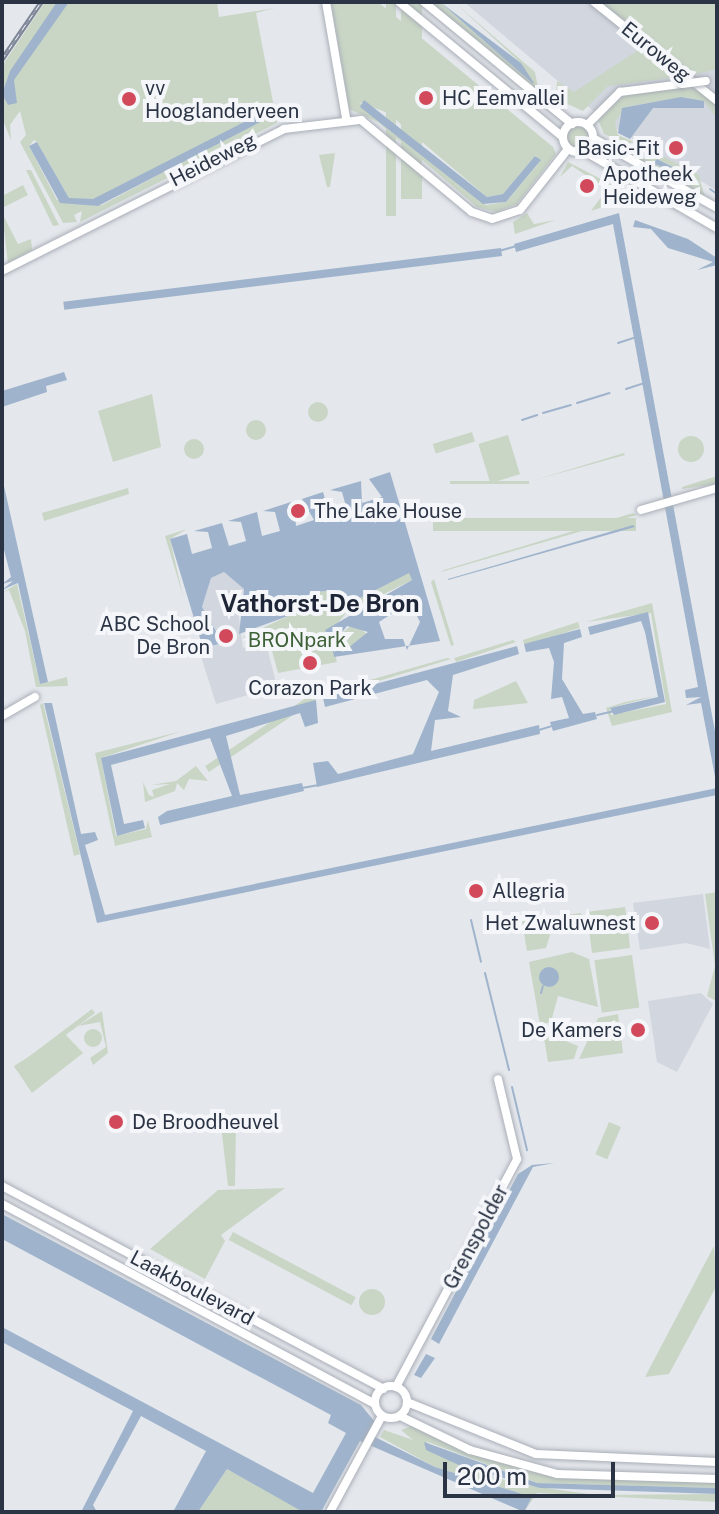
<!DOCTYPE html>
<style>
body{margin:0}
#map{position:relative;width:719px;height:1514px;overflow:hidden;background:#e4e7ec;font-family:"Public Sans",sans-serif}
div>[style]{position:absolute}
.built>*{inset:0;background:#d2d6de}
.green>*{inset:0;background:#c9d6c5;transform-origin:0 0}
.round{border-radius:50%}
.water>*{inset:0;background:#9fb4cc;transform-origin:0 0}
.stream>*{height:2px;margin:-1px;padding:0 1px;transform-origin:1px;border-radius:1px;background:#9fb4cc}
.roads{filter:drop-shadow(0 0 2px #a9aeb7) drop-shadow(0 0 2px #a9aeb7)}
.secondary>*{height:8px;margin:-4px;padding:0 4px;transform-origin:4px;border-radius:4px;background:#fff}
.secondary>.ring{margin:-4px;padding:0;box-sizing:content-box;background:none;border:8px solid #fff;border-radius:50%}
.rail>*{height:5px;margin-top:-2.5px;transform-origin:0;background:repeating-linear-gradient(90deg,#f4f6f9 0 6px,#7d8696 0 12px);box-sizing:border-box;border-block:2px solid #7d8696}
.bridges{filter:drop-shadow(0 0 2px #a9aeb7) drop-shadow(0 0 2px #a9aeb7)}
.secondary-bridge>*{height:8px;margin:-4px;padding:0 4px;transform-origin:4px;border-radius:4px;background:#fff}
.dots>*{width:22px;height:22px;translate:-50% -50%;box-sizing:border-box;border:4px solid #f4f6f9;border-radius:50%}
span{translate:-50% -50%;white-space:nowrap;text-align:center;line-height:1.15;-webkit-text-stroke:8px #f4f6f9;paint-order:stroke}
.street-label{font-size:20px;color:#2b3445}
.poi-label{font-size:20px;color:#2b3445}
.left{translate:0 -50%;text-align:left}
.right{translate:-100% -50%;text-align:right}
.park-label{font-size:20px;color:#3f6138}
.quarter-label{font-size:24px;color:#1d2536;font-weight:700}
.frame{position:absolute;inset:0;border:4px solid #2b3445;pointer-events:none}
.scale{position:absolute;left:443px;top:1462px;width:172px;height:36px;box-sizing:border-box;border:4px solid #2b3445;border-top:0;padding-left:10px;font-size:24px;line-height:28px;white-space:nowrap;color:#2b3445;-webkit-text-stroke:6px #f4f6f9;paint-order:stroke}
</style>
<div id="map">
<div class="built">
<div style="clip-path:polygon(464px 2px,694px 2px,717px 21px,717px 191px,609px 124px)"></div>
<div style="clip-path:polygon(224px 572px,244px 589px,237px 604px,243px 648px,266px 643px,277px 687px,216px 704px,199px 650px,223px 643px,202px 607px,211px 578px)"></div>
<div style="clip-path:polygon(703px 894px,710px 949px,686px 943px,640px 950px,633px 903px)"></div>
<div style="clip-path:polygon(701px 993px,713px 1004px,677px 1072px,657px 1062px,648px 1001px)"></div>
</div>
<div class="green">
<div style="clip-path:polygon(evenodd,45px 2px,217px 2px,219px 17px,275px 8px,256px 13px,277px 123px,80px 222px,82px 211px,74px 215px,77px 222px,63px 223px,20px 142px,26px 135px,20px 111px,10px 125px,11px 140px,2px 118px,2px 66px,45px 2px,267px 117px,102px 205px,91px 206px,267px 117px,45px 2px,34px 140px,37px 142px,69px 198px,57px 200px,29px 146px,34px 140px)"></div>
<div style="clip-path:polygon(evenodd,331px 2px,378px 2px,553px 147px,556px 154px,517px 204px,496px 212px,477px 207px,378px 122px,349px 109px,331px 2px,359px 102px,388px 113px,487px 197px,503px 194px,536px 155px,538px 164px,506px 202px,486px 205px,359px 102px)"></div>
<div style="left:386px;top:2px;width:10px;height:214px"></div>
<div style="left:401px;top:2px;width:21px;height:197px"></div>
<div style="clip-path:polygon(428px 2px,440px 2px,532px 83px,521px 63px,454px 2px,535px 72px,539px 93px)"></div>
<div style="clip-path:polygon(600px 2px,717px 2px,717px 69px,693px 75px)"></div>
<div style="clip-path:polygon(640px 49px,678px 77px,608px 86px,583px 111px,556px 99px,557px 81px,574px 92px)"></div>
<div style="clip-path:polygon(691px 86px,717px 105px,717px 119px,704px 101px,684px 97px,625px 107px,615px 122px,618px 135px,634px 142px,627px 144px,604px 134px,598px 120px,625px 94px)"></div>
<div class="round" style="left:566px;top:125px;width:24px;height:24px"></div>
<div style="clip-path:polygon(335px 153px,330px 187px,327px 187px,319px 155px)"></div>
<div style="clip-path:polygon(evenodd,660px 155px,699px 175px,705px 198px,633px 160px,660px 155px,657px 159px,695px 178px,701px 184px,653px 163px,657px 159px)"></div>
<div style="clip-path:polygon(568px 162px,628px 193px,626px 199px,591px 211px,607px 189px,572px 166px,560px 177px)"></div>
<div style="clip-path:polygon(26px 170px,31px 170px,59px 225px,53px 226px)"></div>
<div style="clip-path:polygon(23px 185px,28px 195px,2px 208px,2px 196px)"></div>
<div style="clip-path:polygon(2px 213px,18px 244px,31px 239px,32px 250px,8px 263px)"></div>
<div style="clip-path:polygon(527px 213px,534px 224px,556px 220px,515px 234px,513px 222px)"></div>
<div style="clip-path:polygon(152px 394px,161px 447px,113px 462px,98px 411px)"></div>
<div class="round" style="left:308px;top:402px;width:20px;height:20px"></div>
<div class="round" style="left:246px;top:420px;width:20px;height:20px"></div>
<div style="left:472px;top:432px;width:10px;height:41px;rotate:73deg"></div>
<div style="left:508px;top:435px;width:41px;height:31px;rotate:73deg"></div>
<div class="round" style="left:678px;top:436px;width:26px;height:26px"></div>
<div class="round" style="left:184px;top:439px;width:20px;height:20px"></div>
<div style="clip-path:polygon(624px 453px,625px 455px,535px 480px)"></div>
<div style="clip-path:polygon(717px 476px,717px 484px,682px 489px,682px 487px)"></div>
<div style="left:529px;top:481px;width:3px;height:79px;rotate:90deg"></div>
<div style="clip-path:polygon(128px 488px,129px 494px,44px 521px,42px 513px)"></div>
<div style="clip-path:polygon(633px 513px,637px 515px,441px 572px,444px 570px)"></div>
<div style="left:636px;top:518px;width:13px;height:203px;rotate:90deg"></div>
<div style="clip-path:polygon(187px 529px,170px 539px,183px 596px,165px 536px)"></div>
<div style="clip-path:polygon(409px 572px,412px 580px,346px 613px,334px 628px,336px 637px,354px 624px,368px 635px,343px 652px,333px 646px,337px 662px,278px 673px,267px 632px,241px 638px,299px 611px,314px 592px,340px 590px,354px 601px)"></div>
<div style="clip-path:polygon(434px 579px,454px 645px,451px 646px,431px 582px)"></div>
<div style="clip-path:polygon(17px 584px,40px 684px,67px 677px,68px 686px,36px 687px,25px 631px,9px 590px,2px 593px)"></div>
<div style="clip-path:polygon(652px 603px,672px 712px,612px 726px,606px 708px,625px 702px,656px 696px,610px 708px,611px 715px,666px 704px,651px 613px,586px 622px)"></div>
<div style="left:578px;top:622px;width:6px;height:58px;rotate:72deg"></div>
<div style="clip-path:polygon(516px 642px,456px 662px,454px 658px,513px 640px)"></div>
<div style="clip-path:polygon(451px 659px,323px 698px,321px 694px,447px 658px)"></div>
<div style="clip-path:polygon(516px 681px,528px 703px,473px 709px,474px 700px)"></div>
<div style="left:312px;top:694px;width:7px;height:129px;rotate:56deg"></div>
<div style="clip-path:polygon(43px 703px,80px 854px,74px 856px,40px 705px)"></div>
<div style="clip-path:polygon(182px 731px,101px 758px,116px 836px,146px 829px,148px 820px,152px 837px,115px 846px,95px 753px)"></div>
<div style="clip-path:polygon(196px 766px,208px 781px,189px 779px,184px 790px,177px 783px,175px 791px,145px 802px,143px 782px,149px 795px,154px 797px,152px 790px,170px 784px,151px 785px,176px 781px)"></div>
<div style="clip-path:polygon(717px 892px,717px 998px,716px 1001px,707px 996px,715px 966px,705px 894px)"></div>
<div style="clip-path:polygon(625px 907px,628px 926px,589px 928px,586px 912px)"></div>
<div style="clip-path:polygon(581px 913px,584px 927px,551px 932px,546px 948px,527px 951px,522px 921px)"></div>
<div style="clip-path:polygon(628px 928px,630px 948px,592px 953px,589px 930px)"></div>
<div style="clip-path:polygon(572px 952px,589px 959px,598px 1007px,558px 996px,551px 1022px,540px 1025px,529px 962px)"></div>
<div style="left:632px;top:955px;width:53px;height:38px;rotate:82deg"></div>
<div style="left:92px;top:1009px;width:5px;height:97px;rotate:53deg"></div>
<div style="clip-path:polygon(102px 1011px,108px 1053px,93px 1065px,90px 1058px,106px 1047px,100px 1022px,78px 1026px)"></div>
<div style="clip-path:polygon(618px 1014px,623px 1053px,579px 1059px,598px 1018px)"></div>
<div class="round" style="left:84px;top:1029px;width:18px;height:18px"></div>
<div style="clip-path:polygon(543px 1032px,578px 1046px,574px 1059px,548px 1062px)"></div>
<div style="clip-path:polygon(65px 1034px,83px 1053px,32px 1093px,14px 1066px)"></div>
<div style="clip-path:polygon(236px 1122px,235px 1186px,228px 1186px,221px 1125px)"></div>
<div style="left:609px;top:1122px;width:13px;height:35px;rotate:23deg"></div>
<div style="clip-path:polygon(285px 1188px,221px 1235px,225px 1241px,205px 1279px,150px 1249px,218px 1190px)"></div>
<div style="left:233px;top:1232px;width:139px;height:9px;rotate:28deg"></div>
<div style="clip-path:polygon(714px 1246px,717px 1285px,669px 1374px,645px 1377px)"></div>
<div class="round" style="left:359px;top:1289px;width:26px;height:26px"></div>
<div style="clip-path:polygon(412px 1426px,491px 1460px,561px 1477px,717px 1481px,717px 1488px,537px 1483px,425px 1441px,463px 1467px,518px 1484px,595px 1495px,717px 1494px,717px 1502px,537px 1493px,524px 1512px,532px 1497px,435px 1467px,380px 1437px,384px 1430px,413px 1440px,401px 1430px)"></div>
<div style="clip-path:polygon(227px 1469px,302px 1508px,303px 1512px,198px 1512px)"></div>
</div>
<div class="water">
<div style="clip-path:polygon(57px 2px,69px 2px,14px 80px,17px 103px,8px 105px,2px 94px,10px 71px)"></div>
<div style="clip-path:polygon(440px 2px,521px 63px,534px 83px,532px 83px)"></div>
<div style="clip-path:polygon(681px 97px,704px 101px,704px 108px,653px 108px,630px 139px,618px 133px,622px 108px)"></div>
<div style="clip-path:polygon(364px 100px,487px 197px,503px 194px,535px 156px,541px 160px,506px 202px,483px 204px,360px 107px)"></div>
<div style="clip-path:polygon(260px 114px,266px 119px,98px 206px,60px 203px,29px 146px,37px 142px,69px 198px,93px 199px)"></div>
<div style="clip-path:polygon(657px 159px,695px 178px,700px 185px,653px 163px)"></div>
<div style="clip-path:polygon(619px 213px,717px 742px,717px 787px,701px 703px,686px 705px,701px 697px,686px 698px,685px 690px,698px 687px,613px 224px,516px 252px,514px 244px)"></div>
<div style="clip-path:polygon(635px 220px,688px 239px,717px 258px,717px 265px,697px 270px,713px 262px,668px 248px,651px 229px,633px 227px)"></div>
<div style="left:501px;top:248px;width:8px;height:441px;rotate:83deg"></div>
<div style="clip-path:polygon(64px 372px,67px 380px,46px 386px,47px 392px,2px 407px,2px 391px)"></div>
<div style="clip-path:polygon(evenodd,390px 472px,440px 641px,334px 657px,332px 646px,343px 652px,368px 632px,347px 626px,332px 645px,325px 630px,412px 580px,409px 573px,354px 601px,340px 590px,314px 592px,299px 612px,239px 634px,244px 589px,224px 572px,211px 578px,202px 607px,223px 643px,203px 648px,170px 539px,187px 534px,192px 554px,212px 548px,208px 532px,194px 531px,222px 523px,229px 546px,246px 541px,241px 522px,228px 521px,257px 512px,262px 536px,280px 531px,275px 512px,263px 511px,294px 501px,296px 526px,314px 520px,302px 499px,323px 492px,330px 516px,347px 510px,342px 492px,330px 490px,361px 481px,362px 503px,382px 497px,369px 479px,390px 472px,410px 602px,420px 622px,407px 650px,403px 639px,385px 639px,379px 622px,410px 602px)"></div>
<div style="clip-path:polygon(2px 477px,48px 682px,40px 684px,18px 583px,2px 590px,13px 581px,2px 584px,11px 577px,2px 542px)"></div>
<div style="clip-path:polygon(633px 525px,635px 527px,448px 580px,448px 579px)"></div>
<div style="clip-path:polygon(648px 612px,665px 702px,614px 715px,610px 708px,658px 697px,645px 632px,641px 621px,590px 635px,588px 627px)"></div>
<div style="clip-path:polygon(580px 629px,582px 637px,564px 643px,562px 679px,583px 714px,595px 712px,597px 719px,553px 731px,550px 722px,569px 718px,562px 697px,551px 699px,554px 662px,549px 648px,526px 652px,524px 644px)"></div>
<div style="clip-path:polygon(517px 646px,519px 654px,453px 675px,448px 711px,461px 717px,435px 720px,431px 751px,539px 725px,540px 734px,317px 787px,313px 763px,328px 761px,338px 774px,413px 754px,439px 692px,427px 680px,325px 707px,323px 698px)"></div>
<div style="clip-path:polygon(316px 700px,318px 723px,305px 727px,300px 713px,226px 736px,240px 795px,302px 783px,304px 791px,160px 825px,158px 817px,167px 811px,232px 796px,210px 738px,111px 765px,124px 824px,143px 820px,145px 828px,117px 836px,101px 758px)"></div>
<div style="clip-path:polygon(44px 703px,52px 703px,81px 834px,95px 832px,98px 840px,85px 845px,105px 915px,717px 788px,717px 795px,97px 923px)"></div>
<div class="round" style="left:539px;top:967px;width:20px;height:20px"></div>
<div style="clip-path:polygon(554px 1163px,533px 1167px,439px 1344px,431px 1339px,518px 1174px,532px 1165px)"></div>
<div style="clip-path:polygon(2px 1214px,361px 1405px,375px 1422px,369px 1434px,435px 1467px,532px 1497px,524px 1512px,360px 1441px,321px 1512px,303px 1512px,227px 1469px,198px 1512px,173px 1512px,206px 1451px,141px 1416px,93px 1505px,97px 1512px,81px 1512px,133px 1411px,2px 1342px,2px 1327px,313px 1493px,346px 1433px,328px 1423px,331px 1415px,2px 1239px)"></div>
<div style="clip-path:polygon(426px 1354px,435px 1358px,421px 1378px,414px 1375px)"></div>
<div style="clip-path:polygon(424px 1442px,537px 1483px,717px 1488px,717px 1494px,540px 1488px,463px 1467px,426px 1450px)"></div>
</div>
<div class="stream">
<div style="left:710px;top:189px;width:9px;rotate:36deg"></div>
<div style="left:499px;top:251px;width:18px;rotate:-16deg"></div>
<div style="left:618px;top:343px;width:19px;rotate:-18deg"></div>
<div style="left:626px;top:389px;width:19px;rotate:-18deg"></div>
<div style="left:577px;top:403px;width:34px;rotate:-17deg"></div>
<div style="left:543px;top:413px;width:29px;rotate:-16deg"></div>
<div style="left:522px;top:420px;width:16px;rotate:-18deg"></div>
<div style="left:597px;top:715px;width:17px;rotate:-13deg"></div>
<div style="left:539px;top:730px;width:14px;rotate:-17deg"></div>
<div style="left:302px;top:788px;width:17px;rotate:-10deg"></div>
<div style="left:471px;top:920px;width:43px;rotate:76.6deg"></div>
<div style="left:485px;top:973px;width:100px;rotate:76.1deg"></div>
<div style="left:541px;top:993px;width:7px;rotate:-74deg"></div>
<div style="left:512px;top:1087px;width:65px;rotate:76.6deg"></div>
</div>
<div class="roads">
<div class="secondary">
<div style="left:326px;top:2px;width:118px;rotate:80.2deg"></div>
<div style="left:399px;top:2px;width:212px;rotate:39.5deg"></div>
<div style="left:424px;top:2px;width:192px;rotate:39.5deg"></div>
<div style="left:594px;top:2px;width:158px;rotate:38.8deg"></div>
<div class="ring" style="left:563px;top:122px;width:22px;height:22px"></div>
<div style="left:587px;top:125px;width:47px;rotate:-45deg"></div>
<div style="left:620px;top:92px;width:63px;rotate:-7.4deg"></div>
<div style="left:593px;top:138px;width:142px;rotate:29.4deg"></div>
<div style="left:584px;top:151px;width:154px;rotate:30.1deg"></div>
<div style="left:2px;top:271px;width:316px;rotate:-26.7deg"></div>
<div style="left:284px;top:129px;width:78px;rotate:-6.7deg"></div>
<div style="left:361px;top:120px;width:144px;rotate:39.7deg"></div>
<div style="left:472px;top:212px;width:21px;rotate:19deg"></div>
<div style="left:492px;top:219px;width:29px;rotate:-18deg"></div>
<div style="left:520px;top:210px;width:78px;rotate:-51.8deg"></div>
<div style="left:641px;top:510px;width:79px;rotate:-16.1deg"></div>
<div style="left:2px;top:716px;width:38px;rotate:-30deg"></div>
<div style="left:2px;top:1186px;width:432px;rotate:28deg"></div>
<div style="left:2px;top:1204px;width:423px;rotate:28.2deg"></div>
<div class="ring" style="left:375px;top:1386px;width:24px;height:24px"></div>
<div style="left:396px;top:1387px;width:258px;rotate:-62deg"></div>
<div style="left:517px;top:1159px;width:82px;rotate:-103.4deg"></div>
<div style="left:407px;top:1402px;width:139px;rotate:22deg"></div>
<div style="left:536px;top:1454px;width:181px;rotate:2.5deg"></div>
<div style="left:400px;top:1416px;width:78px;rotate:25.9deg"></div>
<div style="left:470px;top:1450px;width:90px;rotate:15.4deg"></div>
<div style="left:557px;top:1474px;width:160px;rotate:1.8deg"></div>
<div style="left:330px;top:1512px;width:109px;rotate:-61.6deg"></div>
</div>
</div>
<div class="rail">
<div style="left:2px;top:59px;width:69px;rotate:-55.6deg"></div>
</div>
<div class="bridges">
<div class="secondary-bridge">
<div style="left:682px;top:84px;width:24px;rotate:-7deg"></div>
</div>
</div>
<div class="dots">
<div style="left:426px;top:98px;background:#d1495b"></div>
<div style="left:129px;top:99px;background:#d1495b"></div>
<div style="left:676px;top:148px;background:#d1495b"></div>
<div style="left:587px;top:186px;background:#d1495b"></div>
<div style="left:298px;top:511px;background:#d1495b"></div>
<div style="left:226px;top:636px;background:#d1495b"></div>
<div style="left:310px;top:663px;background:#d1495b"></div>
<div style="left:476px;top:891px;background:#d1495b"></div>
<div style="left:652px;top:923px;background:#d1495b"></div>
<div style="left:638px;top:1030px;background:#d1495b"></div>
<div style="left:116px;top:1122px;background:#d1495b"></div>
</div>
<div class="street-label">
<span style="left:656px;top:52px;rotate:39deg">Euroweg</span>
<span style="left:213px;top:160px;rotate:-27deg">Heideweg</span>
<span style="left:476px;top:1237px;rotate:-62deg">Grenspolder</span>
<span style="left:192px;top:1288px;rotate:28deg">Laakboulevard</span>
</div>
<div class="poi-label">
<span class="left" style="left:145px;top:100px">vv<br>Hooglanderveen</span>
<span class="left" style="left:442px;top:98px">HC Eemvallei</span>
<span class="right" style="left:660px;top:148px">Basic-Fit</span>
<span class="left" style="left:603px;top:186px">Apotheek<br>Heideweg</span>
<span class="left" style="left:314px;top:511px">The Lake House</span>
<span class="right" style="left:210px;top:636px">ABC School<br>De Bron</span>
<span style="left:310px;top:688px">Corazon Park</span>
<span class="left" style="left:492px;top:891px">Allegria</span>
<span class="right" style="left:636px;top:923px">Het Zwaluwnest</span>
<span class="right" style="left:622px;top:1030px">De Kamers</span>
<span class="left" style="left:132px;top:1122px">De Broodheuvel</span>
</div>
<div class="park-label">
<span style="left:297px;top:640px">BRONpark</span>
</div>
<div class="quarter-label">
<span style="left:320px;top:604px">Vathorst-De Bron</span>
</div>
<div class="frame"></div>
<div class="scale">200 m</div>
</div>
